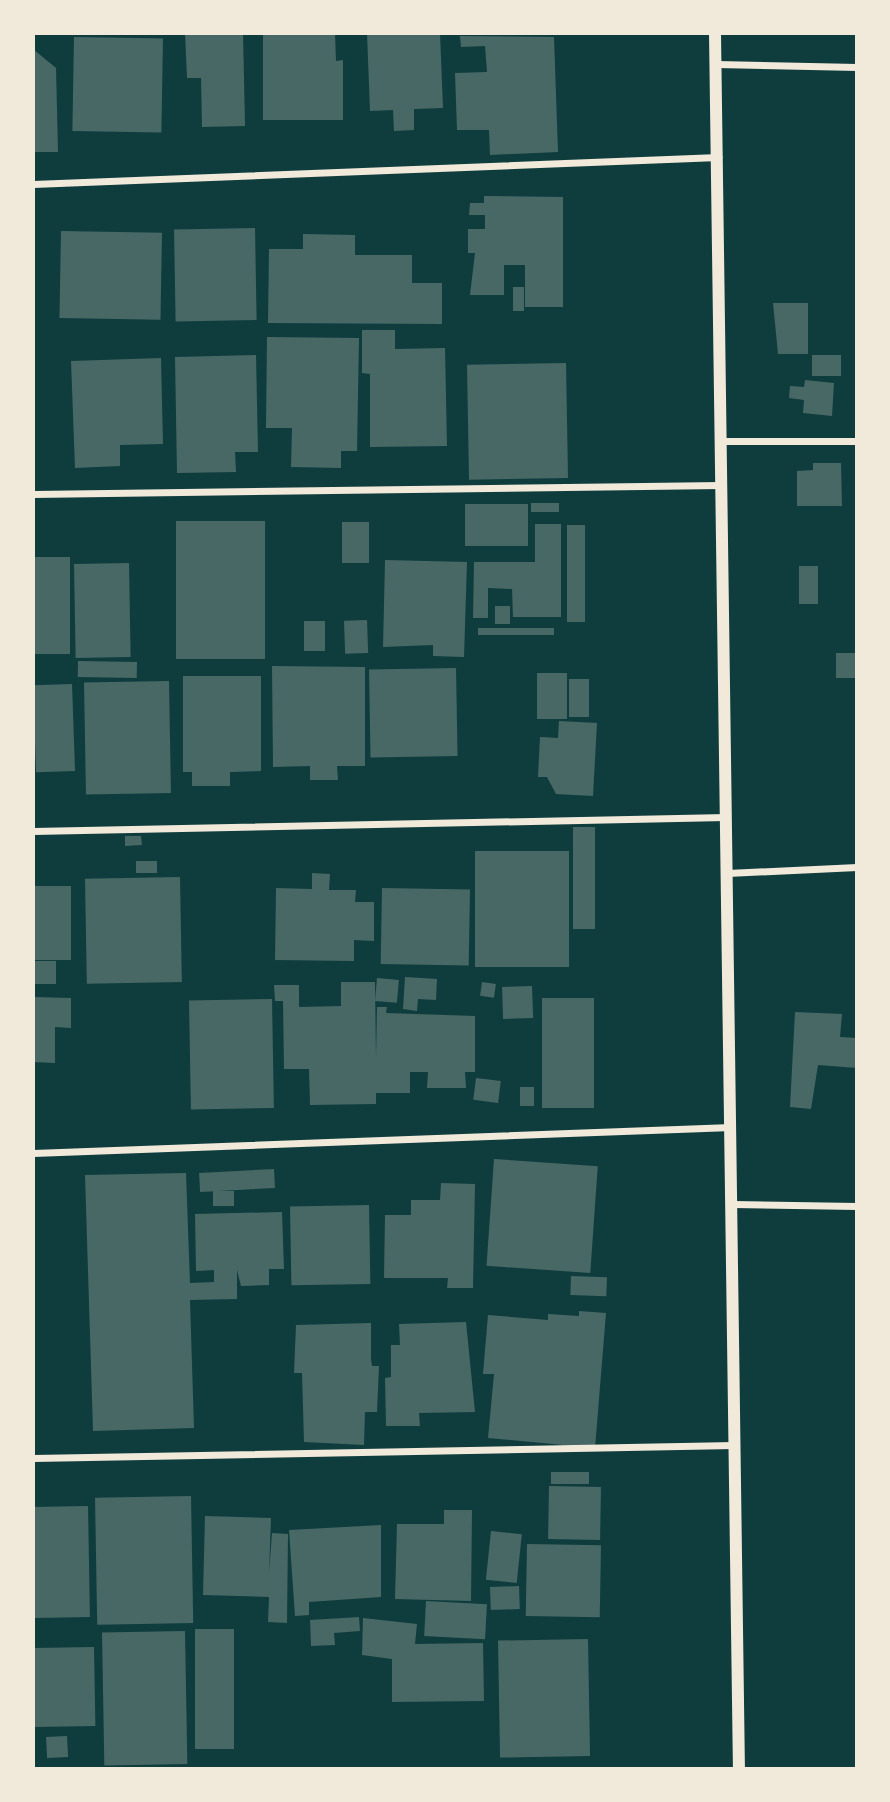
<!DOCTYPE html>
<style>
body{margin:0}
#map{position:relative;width:890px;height:1802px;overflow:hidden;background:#0f3d3e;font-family:"Open Sans",sans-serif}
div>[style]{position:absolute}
.building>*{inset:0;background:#486865;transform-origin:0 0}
.minor>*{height:7px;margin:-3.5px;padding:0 3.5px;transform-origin:3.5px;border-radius:3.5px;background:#f1e9da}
.tertiary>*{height:12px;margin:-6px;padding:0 6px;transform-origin:6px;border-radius:6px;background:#f1e9da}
span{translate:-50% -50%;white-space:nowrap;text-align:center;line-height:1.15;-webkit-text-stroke:5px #f1e9da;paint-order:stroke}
.frame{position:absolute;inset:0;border:35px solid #f1e9da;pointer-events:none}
</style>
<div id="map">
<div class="building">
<div style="clip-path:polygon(185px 33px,243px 33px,245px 126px,202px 127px,201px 78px,187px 78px)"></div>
<div style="clip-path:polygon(263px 33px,335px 33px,336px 61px,343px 60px,343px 120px,263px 120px)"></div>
<div style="clip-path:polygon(367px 33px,440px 33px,443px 108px,414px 109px,414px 130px,394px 131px,393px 110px,370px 111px)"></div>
<div style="clip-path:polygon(460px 36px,554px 37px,558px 152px,490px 155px,489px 130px,457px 130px,455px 73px,487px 72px,485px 46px,461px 47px)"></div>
<div style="left:74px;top:37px;width:89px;height:94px;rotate:1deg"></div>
<div style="clip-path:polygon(33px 49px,56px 68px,58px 152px,33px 152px)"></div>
<div style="clip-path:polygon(484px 196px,563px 197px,563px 307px,525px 307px,525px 265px,504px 265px,504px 295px,470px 295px,475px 253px,468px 253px,468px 229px,485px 229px,485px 215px,469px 215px,470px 203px,484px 203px)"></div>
<div style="left:255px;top:228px;width:92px;height:81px;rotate:89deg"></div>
<div style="left:61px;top:231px;width:101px;height:87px;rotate:1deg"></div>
<div style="clip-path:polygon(303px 234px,355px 235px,355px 255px,412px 255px,412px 283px,442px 283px,442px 324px,268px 323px,269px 249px,303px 249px)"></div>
<div style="left:513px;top:287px;width:11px;height:24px"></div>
<div style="clip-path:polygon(773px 303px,808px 303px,808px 354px,778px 354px)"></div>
<div style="clip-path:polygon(362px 330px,395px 330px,395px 349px,445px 348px,447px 446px,370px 447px,370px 374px,362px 373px)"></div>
<div style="clip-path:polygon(267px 337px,359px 338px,357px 451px,341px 451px,341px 468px,291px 467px,292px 428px,266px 428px)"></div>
<div style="clip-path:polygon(256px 355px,258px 452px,235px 452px,236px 472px,177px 473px,175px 357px)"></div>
<div style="left:812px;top:355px;width:29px;height:21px"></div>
<div style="clip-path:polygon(161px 358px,163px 444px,120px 445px,120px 466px,75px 468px,71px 361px)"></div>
<div style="left:566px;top:363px;width:115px;height:99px;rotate:89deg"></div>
<div style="clip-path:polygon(805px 380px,834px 383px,832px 416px,803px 413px,804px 400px,789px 398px,790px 386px,804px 387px)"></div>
<div style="clip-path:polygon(813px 463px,841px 463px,842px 506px,797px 506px,797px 471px,813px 470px)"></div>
<div style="left:531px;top:503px;width:28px;height:9px"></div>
<div style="left:465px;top:504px;width:63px;height:42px"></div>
<div style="left:176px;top:521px;width:89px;height:138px"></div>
<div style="left:342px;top:522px;width:27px;height:41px"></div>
<div style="clip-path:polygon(535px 524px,561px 524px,561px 617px,513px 617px,512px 589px,488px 588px,488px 618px,473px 618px,474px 562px,535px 562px)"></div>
<div style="left:567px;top:525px;width:18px;height:97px"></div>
<div style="left:33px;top:557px;width:37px;height:97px"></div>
<div style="clip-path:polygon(385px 560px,467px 562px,464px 657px,433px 656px,433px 645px,383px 647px)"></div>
<div style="left:129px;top:563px;width:94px;height:55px;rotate:89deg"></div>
<div style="left:818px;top:566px;width:38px;height:19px;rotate:90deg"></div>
<div style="left:510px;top:606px;width:18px;height:15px;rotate:90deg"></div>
<div style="left:367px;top:620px;width:33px;height:23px;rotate:88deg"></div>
<div style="left:304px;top:621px;width:21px;height:30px"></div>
<div style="left:478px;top:628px;width:76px;height:7px"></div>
<div style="left:857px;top:653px;width:25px;height:21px;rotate:90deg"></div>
<div style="left:78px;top:661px;width:59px;height:16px;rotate:1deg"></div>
<div style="clip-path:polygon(272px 666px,365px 667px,365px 766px,337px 766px,338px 780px,310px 780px,310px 766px,273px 767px)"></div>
<div style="left:456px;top:668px;width:88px;height:87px;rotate:89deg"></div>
<div style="left:537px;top:673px;width:30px;height:46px"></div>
<div style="clip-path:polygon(183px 676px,261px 676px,261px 771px,230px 772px,230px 786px,192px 786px,192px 772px,183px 772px)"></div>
<div style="left:569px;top:679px;width:20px;height:38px"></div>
<div style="left:169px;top:681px;width:112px;height:85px;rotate:89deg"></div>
<div style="left:72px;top:684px;width:87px;height:39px;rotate:88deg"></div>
<div style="clip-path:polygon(559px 721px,597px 723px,593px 796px,556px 794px,547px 777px,538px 777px,540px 737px,558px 738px)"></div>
<div style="left:573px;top:827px;width:22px;height:102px"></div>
<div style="clip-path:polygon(125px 836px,141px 836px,142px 845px,125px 846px)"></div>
<div style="left:569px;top:851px;width:116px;height:94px;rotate:90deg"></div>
<div style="left:136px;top:861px;width:21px;height:12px"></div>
<div style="clip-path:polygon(312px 873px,330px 874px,329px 890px,356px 890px,355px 902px,374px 902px,374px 941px,354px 940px,354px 961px,275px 960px,276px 888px,312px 889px)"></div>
<div style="left:180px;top:877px;width:105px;height:95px;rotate:89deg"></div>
<div style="left:33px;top:886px;width:38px;height:74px"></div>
<div style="left:382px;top:888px;width:88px;height:76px;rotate:1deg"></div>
<div style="left:33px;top:961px;width:23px;height:23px"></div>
<div style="clip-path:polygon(405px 977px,437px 979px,436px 1000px,418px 999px,417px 1011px,403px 1009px)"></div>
<div style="left:377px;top:978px;width:22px;height:23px;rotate:5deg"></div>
<div style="clip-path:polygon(341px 982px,375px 982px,376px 1058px,377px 1007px,387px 1007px,386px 1013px,475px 1016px,475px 1072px,465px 1072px,466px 1088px,427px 1088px,428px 1072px,410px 1072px,410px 1093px,376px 1093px,376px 1104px,310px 1105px,309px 1069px,284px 1069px,283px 1001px,275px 1001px,274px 985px,299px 985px,299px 1007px,341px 1006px)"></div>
<div style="left:482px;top:982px;width:14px;height:14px;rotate:8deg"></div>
<div style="left:532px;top:986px;width:32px;height:30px;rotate:88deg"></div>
<div style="clip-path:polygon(33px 997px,71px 998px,71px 1028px,55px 1027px,55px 1063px,33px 1062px)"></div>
<div style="left:542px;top:998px;width:52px;height:110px"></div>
<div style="left:272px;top:999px;width:109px;height:83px;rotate:89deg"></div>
<div style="clip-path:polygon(795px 1012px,842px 1014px,840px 1037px,857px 1038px,857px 1068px,818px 1065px,811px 1109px,790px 1107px)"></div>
<div style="left:476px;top:1078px;width:25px;height:22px;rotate:7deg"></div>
<div style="left:534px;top:1087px;width:19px;height:14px;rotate:90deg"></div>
<div style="left:494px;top:1159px;width:104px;height:107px;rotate:4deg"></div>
<div style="left:274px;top:1169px;width:19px;height:75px;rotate:87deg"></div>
<div style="clip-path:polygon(186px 1173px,190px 1283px,214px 1282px,214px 1270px,196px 1271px,195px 1214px,282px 1212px,284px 1269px,269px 1269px,269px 1285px,241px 1286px,237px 1270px,237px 1299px,190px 1300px,194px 1428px,93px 1431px,85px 1175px)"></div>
<div style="clip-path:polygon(441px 1183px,475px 1184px,473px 1288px,447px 1288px,448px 1278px,384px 1278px,385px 1215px,411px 1215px,411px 1200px,440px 1200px)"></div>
<div style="left:234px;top:1191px;width:15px;height:21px;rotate:90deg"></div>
<div style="left:369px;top:1205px;width:79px;height:79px;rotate:89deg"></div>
<div style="left:571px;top:1276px;width:36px;height:19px;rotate:2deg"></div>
<div style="clip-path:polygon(579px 1311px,606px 1313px,595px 1448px,488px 1438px,494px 1374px,483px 1374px,488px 1315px,548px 1320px,548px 1314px,579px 1316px)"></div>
<div style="clip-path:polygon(466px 1322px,475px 1412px,419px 1413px,420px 1426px,386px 1426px,385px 1378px,391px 1377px,391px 1345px,400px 1345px,399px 1324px)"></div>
<div style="clip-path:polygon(371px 1323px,371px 1359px,372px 1366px,379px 1366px,377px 1412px,365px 1412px,364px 1445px,304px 1442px,302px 1373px,294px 1373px,296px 1325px)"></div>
<div style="left:551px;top:1472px;width:38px;height:12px"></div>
<div style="left:549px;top:1486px;width:52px;height:53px;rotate:1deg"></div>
<div style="left:191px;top:1496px;width:127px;height:96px;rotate:89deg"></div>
<div style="left:88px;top:1506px;width:111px;height:55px;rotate:89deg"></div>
<div style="clip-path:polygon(444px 1510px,472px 1510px,471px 1601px,395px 1599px,397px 1524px,444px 1524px)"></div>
<div style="clip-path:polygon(205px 1516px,271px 1518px,269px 1573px,272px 1533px,288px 1534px,287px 1623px,268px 1622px,269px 1597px,203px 1595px)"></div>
<div style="clip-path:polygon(381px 1525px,381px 1597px,309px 1602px,309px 1615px,295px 1616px,289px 1530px)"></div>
<div style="left:491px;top:1531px;width:31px;height:49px;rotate:6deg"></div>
<div style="left:527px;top:1544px;width:74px;height:72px;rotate:1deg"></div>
<div style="left:519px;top:1586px;width:23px;height:29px;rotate:88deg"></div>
<div style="left:426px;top:1601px;width:61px;height:35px;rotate:3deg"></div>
<div style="clip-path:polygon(359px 1617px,360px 1631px,334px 1633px,335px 1645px,311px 1646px,310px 1620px)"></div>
<div style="clip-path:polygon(363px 1618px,417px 1624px,415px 1644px,483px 1643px,484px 1701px,392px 1702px,392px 1659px,362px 1655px)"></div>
<div style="left:195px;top:1629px;width:39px;height:120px"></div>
<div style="left:185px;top:1631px;width:133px;height:83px;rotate:89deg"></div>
<div style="left:588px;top:1639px;width:117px;height:90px;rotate:89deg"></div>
<div style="left:94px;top:1647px;width:79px;height:61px;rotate:89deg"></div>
<div style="left:67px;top:1736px;width:21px;height:21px;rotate:87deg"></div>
</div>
<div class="minor">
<div style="left:716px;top:64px;width:141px;rotate:1.2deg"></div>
<div style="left:33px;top:184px;width:686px;rotate:-2.26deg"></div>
<div style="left:721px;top:441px;width:136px"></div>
<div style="left:33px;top:494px;width:688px;rotate:-0.75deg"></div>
<div style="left:33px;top:831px;width:693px;rotate:-1.16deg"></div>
<div style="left:727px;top:873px;width:130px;rotate:-2.6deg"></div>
<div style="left:33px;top:1153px;width:699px;rotate:-2.13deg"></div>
<div style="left:733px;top:1204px;width:124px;rotate:0.9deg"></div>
<div style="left:33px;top:1458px;width:701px;rotate:-1.06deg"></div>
</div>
<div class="tertiary">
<div style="left:715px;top:33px;width:1736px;rotate:89.21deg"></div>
</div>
<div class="frame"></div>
</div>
